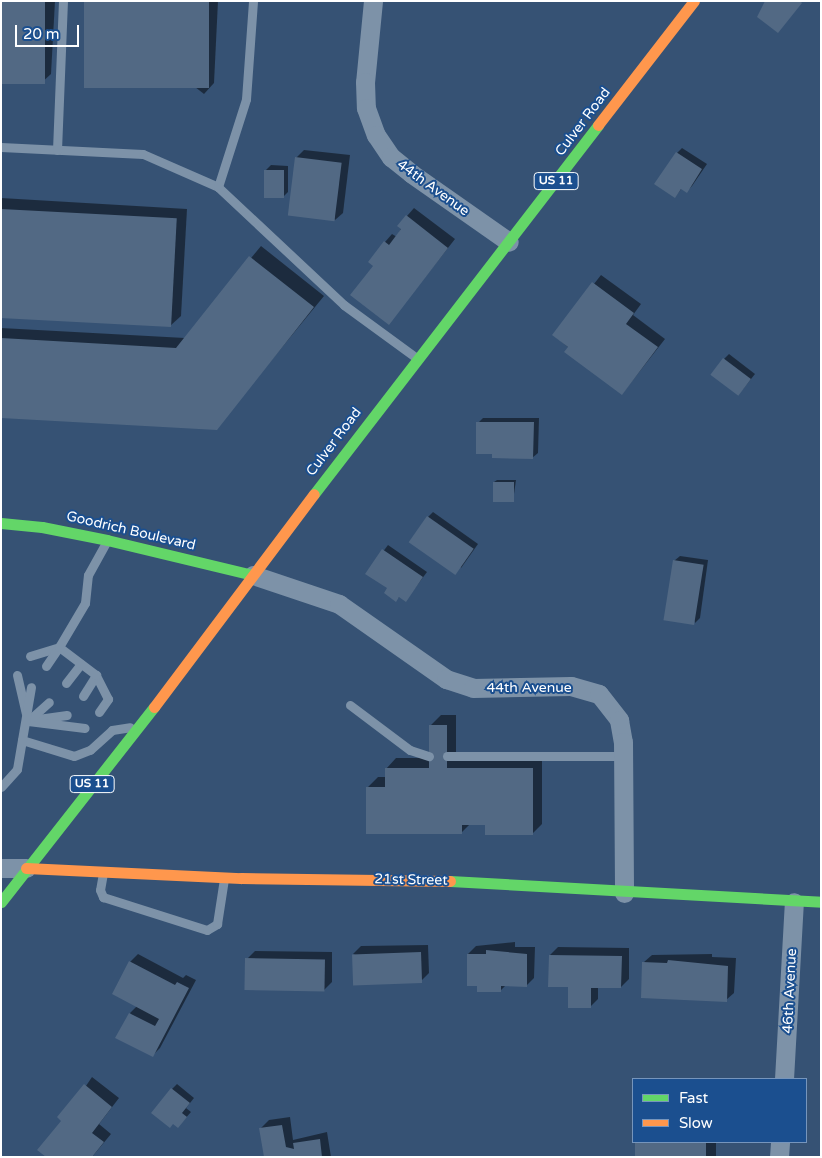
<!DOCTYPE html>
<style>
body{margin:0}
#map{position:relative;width:822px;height:1158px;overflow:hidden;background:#365274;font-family:"Varela Round",sans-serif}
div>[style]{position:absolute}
.shadow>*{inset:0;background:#0007;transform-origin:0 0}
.building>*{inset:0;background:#526984;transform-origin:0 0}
.lane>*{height:9px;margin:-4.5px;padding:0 4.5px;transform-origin:4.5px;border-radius:4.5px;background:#7d92a8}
.street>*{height:19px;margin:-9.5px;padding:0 9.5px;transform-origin:9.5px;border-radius:9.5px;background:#7d92a8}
.fast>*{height:11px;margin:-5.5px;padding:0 5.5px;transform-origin:5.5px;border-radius:5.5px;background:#63d668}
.slow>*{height:11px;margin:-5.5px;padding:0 5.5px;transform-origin:5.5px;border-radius:5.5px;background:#ff974d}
span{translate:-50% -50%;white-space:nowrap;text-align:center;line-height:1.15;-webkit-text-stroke:4px #1b4f8f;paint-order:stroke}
.shield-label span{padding:1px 4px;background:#1b4f8f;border:1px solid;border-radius:4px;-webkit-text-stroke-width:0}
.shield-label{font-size:12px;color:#fff;font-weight:700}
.street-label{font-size:14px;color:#fff}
.frame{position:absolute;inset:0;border:2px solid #fff;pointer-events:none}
.legend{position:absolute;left:632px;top:1078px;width:175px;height:65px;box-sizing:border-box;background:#1b4f8f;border:1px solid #7695bc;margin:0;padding:6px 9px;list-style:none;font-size:15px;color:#fff}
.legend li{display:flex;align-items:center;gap:10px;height:25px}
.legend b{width:25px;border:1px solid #7695bc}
.scale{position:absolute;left:15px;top:25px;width:64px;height:22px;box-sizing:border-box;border:2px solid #fff;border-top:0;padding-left:6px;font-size:15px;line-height:18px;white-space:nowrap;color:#fff;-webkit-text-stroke:4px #1b4f8f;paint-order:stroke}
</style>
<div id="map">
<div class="shadow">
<div style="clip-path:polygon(1px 1px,55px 1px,51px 74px,40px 84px)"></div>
<div style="clip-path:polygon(85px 1px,218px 1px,214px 83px,204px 94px)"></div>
<div style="clip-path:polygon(682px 148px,707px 164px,692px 186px,687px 191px,682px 188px,675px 197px,677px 153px)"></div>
<div style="clip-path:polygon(304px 150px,350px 155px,343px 213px,335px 220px,296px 158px)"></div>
<div style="clip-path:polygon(271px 165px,288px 166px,288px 192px,283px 197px,266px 170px)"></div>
<div style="clip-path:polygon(1px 198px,187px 209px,181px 316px,170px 326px,1px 317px)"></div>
<div style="clip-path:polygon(414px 208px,455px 239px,389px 323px,385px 242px,392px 234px,397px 237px,407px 216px)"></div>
<div style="clip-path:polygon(261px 246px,324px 296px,216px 428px,1px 417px,1px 328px,185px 338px)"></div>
<div style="clip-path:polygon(601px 275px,641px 304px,633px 315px,665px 339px,622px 394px,554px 335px)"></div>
<div style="clip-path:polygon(729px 354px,755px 374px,743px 389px,724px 359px)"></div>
<div style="clip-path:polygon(483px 418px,539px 418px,538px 453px,532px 458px,494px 453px,478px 423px)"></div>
<div style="clip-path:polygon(497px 480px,516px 480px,513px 501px,494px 482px)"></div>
<div style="clip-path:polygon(433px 512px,478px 544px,461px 568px,428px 517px)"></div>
<div style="clip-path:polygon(388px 545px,427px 572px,406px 600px,400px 596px,396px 600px,389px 588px,367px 573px)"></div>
<div style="clip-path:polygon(680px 556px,708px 560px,700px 618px,695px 623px,674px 561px)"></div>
<div style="clip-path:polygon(441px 715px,456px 715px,456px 758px,542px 758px,542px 824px,532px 834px,486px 823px,471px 823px,461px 833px,368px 787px,378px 777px,386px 777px,386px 769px,396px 758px,431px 758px,431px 725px)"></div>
<div style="clip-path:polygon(515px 942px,515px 947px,535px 947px,534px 978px,526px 986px,506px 985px,500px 991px,478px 985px,468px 954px,476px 946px)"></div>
<div style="clip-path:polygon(428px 945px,429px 973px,421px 981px,353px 954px,361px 946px)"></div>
<div style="clip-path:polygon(558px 947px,629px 948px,629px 979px,621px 987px,598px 986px,598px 999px,590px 1007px,569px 986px,550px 955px)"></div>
<div style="clip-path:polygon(255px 951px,332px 952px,332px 982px,324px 990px,247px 959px)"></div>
<div style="clip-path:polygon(138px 954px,183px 978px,186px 975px,196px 980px,160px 1048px,152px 1056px,130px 1013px,137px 1006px,130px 962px)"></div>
<div style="clip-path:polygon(712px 954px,712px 957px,736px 958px,734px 993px,726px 1000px,644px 962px,652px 955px)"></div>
<div style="clip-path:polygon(92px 1077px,119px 1098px,99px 1124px,111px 1134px,92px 1157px,48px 1157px,63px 1120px)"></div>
<div style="clip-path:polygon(177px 1084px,194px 1098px,186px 1108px,191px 1112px,183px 1121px,172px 1089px)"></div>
<div style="clip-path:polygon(290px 1117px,293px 1140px,327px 1132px,331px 1157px,265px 1157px,261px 1128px,269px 1120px)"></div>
<div style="left:636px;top:1142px;width:80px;height:15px"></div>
</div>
<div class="building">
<div style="left:1px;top:1px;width:44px;height:83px"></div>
<div style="left:84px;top:1px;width:125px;height:87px"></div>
<div style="clip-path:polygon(765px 1px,800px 1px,802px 3px,778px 33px,757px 17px)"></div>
<div style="clip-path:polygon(676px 152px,702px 169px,687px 193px,681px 189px,675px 198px,654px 184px)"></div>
<div style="left:295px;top:157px;width:47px;height:59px;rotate:7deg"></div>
<div style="left:264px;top:170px;width:20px;height:28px"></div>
<div style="left:1px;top:209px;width:176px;height:109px;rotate:3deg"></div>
<div style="clip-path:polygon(406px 215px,448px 248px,389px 325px,350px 295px,373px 266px,368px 262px,384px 241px,389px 245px,401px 229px,397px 226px)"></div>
<div style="clip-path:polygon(249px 256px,314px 307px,217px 430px,1px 418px,1px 338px,176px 348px)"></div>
<div style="clip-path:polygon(592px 282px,634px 313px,626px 324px,658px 347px,622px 395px,564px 352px,568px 347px,552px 335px)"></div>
<div style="left:723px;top:358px;width:35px;height:21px;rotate:37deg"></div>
<div style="clip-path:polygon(476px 422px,534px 422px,533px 459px,492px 458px,492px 454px,476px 454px)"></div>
<div style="left:493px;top:482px;width:21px;height:20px"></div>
<div style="left:427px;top:516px;width:57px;height:32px;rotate:35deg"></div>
<div style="clip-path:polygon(382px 549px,423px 577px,406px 602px,399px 597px,396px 602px,384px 593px,387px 588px,365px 574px)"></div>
<div style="left:673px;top:560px;width:31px;height:61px;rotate:9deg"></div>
<div style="clip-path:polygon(429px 725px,447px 725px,447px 768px,533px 768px,533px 835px,485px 835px,485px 825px,462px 825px,462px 834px,366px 834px,366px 787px,385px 787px,385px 768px,429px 768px)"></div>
<div style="clip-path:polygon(486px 950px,527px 954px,527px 987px,501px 986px,501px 992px,477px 992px,477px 986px,467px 986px,467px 954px,486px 954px)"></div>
<div style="left:421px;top:952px;width:31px;height:69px;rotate:88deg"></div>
<div style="clip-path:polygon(549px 955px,622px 956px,621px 988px,591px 988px,591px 1008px,568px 1008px,568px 987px,548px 987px)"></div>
<div style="left:245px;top:958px;width:80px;height:32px;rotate:1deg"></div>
<div style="clip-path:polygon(668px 960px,728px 966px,727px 1002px,641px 998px,642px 962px,667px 963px)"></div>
<div style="clip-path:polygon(129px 961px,175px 985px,177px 982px,189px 988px,153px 1057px,115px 1038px,129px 1013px,155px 1026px,159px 1019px,112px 994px)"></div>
<div style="clip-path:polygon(84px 1084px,112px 1107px,92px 1133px,104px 1142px,92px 1157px,46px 1157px,37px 1150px,61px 1121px,57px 1117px)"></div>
<div style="clip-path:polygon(171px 1088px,190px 1103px,182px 1113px,187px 1117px,178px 1128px,173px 1124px,170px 1128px,151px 1113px)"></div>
<div style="clip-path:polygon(282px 1125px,286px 1147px,294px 1149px,293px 1143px,320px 1139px,322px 1157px,264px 1157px,259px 1128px)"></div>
<div style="left:635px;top:1142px;width:71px;height:15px"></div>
</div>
<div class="lane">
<div style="left:1px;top:147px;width:142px;rotate:2.8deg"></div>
<div style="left:143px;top:154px;width:82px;rotate:23.7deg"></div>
<div style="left:218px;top:187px;width:173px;rotate:43.1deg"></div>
<div style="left:344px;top:305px;width:88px;rotate:36.2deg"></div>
<div style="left:57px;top:150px;width:149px;rotate:-87.7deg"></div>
<div style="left:218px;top:187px;width:92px;rotate:-72.3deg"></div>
<div style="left:246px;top:99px;width:98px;rotate:-85.9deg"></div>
<div style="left:30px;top:656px;width:30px;rotate:-17deg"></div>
<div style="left:46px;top:666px;width:23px;rotate:-56deg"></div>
<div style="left:17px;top:675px;width:39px;rotate:77deg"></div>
<div style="left:66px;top:683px;width:24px;rotate:-52deg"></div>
<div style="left:83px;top:696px;width:25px;rotate:-58deg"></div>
<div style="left:350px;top:705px;width:75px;rotate:36.9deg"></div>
<div style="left:410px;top:750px;width:20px;rotate:18deg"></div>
<div style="left:99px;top:712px;width:16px;rotate:-55deg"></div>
<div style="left:108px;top:699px;width:27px;rotate:-117deg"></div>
<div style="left:96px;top:675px;width:46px;rotate:-142.9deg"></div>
<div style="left:59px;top:647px;width:51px;rotate:-59.4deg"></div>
<div style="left:85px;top:603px;width:28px;rotate:-84deg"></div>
<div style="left:88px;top:575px;width:37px;rotate:-61deg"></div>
<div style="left:38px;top:719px;width:29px;rotate:-8deg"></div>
<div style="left:28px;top:721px;width:57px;rotate:7deg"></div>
<div style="left:28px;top:721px;width:28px;rotate:-42deg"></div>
<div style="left:22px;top:740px;width:54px;rotate:17.1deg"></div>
<div style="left:74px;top:756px;width:17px;rotate:-21deg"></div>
<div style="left:90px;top:750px;width:30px;rotate:-42deg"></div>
<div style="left:112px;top:730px;width:18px;rotate:-9deg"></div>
<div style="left:447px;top:756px;width:177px"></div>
<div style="left:1px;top:787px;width:24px;rotate:-48deg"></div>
<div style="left:17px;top:769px;width:83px;rotate:-80.3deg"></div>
<div style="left:103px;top:873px;width:17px;rotate:100deg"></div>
<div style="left:100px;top:890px;width:8px;rotate:67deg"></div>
<div style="left:103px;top:897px;width:109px;rotate:17.6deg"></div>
<div style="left:207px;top:930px;width:12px;rotate:-31deg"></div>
<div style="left:217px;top:924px;width:46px;rotate:-81.2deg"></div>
</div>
<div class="street">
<div style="left:373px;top:1px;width:81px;rotate:95.6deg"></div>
<div style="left:365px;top:82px;width:26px;rotate:88deg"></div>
<div style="left:366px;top:108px;width:29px;rotate:70deg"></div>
<div style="left:376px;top:135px;width:27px;rotate:56deg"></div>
<div style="left:391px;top:157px;width:27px;rotate:39deg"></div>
<div style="left:412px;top:174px;width:118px;rotate:35deg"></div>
<div style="left:253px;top:575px;width:91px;rotate:18.6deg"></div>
<div style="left:339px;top:604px;width:131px;rotate:35deg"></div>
<div style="left:446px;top:679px;width:28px;rotate:18deg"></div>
<div style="left:473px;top:688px;width:98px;rotate:-1.2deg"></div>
<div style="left:571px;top:686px;width:29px;rotate:16deg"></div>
<div style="left:599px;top:694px;width:33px;rotate:52deg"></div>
<div style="left:619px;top:720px;width:22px;rotate:80deg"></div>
<div style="left:623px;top:742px;width:151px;rotate:89.6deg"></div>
<div style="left:1px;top:868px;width:25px"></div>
<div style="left:784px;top:1079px;width:177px;rotate:-86.8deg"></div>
<div style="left:779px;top:1157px;width:15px;rotate:-86deg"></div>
</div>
<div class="fast">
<div style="left:314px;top:494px;width:466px;rotate:-52.4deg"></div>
<div style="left:1px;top:523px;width:41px;rotate:5.6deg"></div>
<div style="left:42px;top:527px;width:66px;rotate:11.3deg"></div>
<div style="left:107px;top:540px;width:150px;rotate:13.5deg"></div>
<div style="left:450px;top:881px;width:372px;rotate:3.2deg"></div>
<div style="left:1px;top:902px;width:248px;rotate:-51.9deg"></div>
</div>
<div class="slow">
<div style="left:598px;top:125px;width:157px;rotate:-52.3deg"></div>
<div style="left:154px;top:707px;width:266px;rotate:-53.1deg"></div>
<div style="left:26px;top:868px;width:215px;rotate:2.7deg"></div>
<div style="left:241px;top:878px;width:209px;rotate:0.8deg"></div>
</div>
<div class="shield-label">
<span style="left:556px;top:181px">US 11</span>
<span style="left:92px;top:784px">US 11</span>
</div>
<div class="street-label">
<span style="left:583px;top:122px;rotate:-53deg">Culver Road</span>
<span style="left:433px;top:188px;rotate:36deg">44th Avenue</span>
<span style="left:334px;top:442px;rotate:-53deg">Culver Road</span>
<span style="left:131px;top:531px;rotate:13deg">Goodrich Boulevard</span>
<span style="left:529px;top:688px">44th Avenue</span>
<span style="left:411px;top:880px;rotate:1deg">21st Street</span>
<span style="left:790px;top:991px;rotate:-87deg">46th Avenue</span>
</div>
<div class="frame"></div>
<ul class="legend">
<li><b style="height:6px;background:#63d668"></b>Fast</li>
<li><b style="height:6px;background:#ff974d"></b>Slow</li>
</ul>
<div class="scale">20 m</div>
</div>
